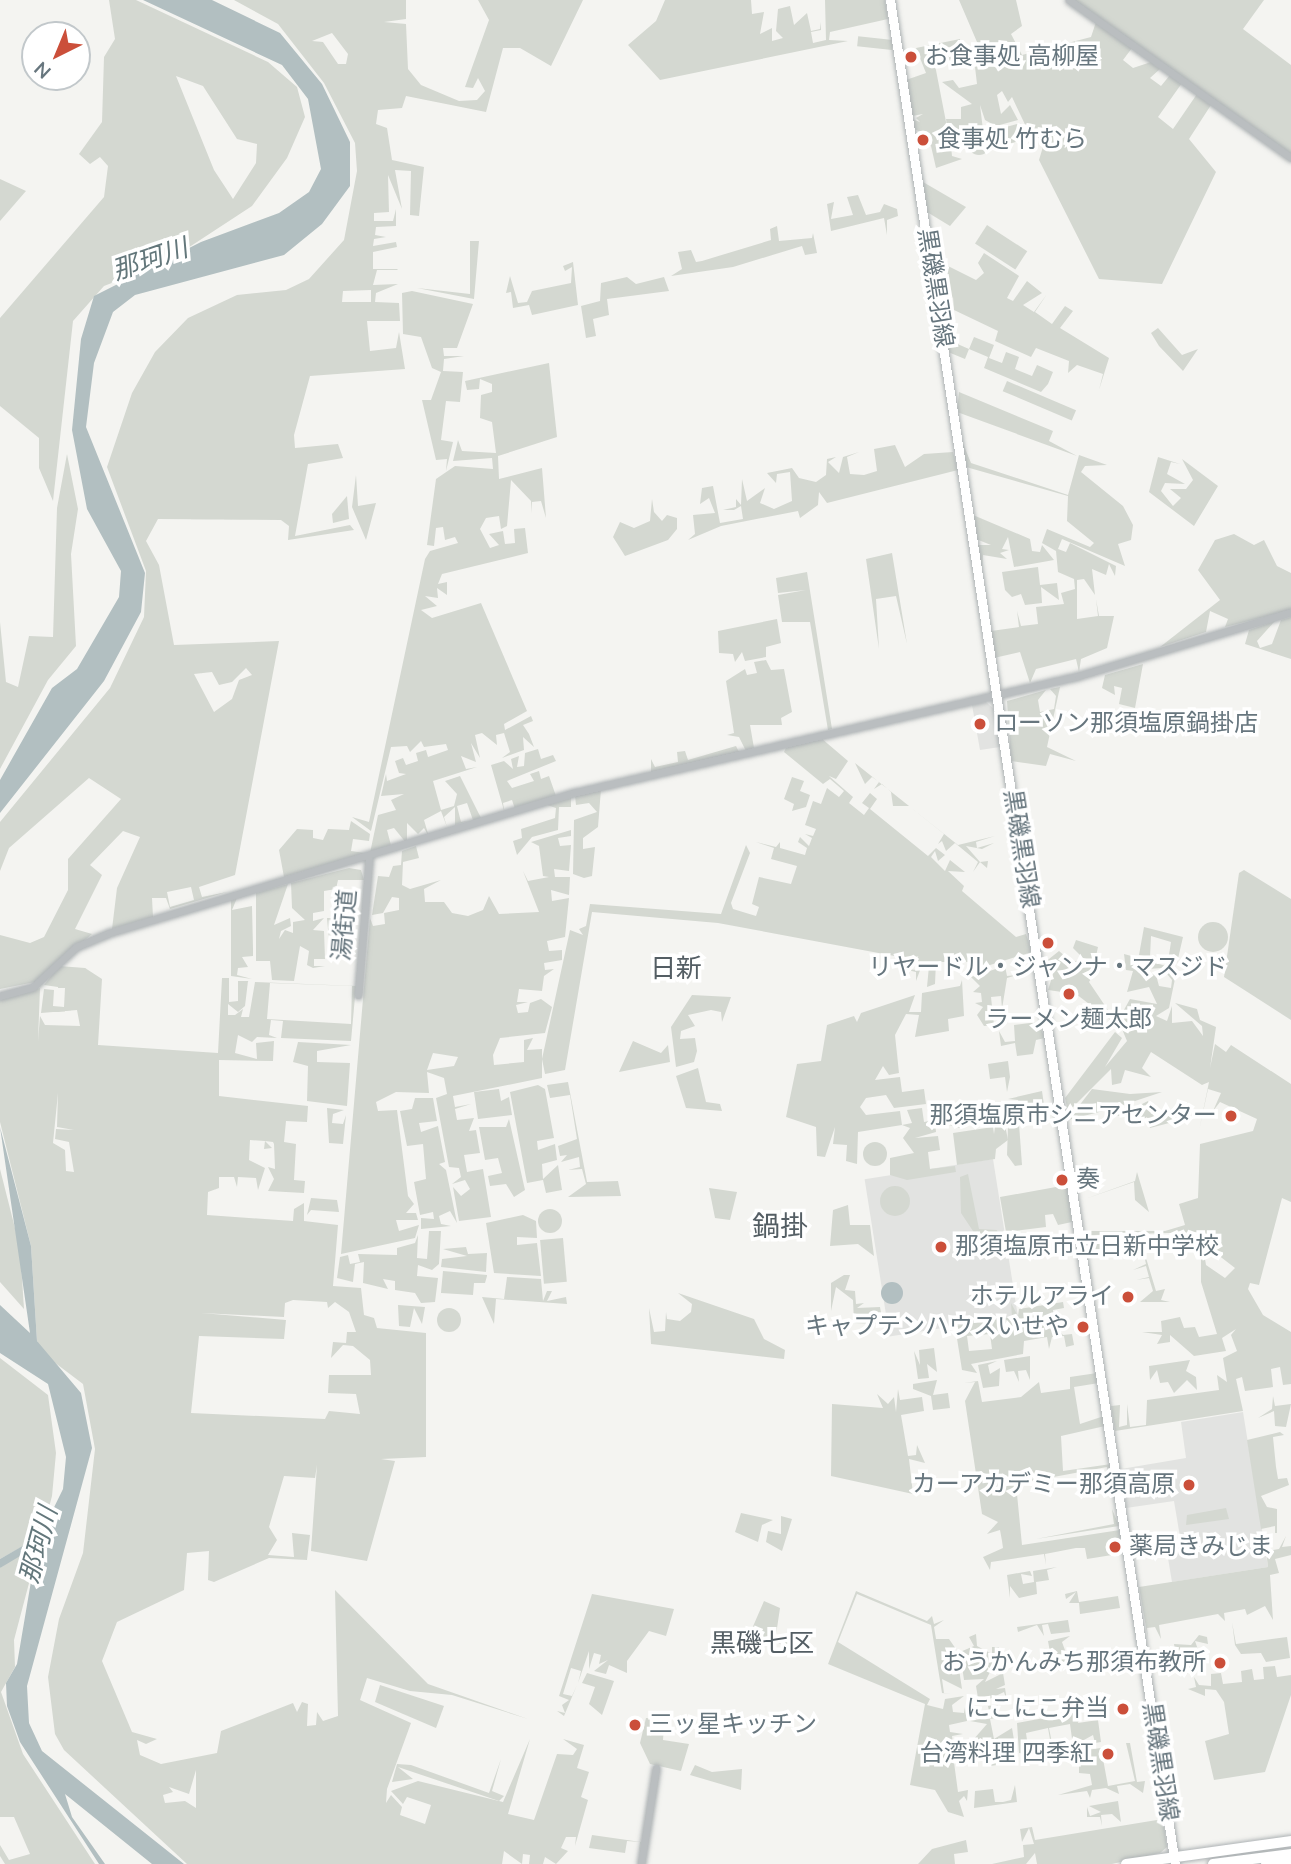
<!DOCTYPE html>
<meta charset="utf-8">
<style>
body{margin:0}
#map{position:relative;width:1291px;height:1864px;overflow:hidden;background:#f4f4f1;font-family:"Nunito Sans","Noto Sans JP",sans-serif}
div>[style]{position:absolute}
.built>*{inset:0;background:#e2e3e1;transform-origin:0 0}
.green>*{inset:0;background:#d4d8d1;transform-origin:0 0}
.round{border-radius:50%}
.water>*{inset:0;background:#b2bfc1}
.roads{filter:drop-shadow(0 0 2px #aeb3b5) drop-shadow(0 0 2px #aeb3b5)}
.minor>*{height:7px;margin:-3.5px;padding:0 3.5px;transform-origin:3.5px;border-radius:3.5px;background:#babec0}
.major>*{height:9px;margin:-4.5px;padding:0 4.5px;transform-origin:4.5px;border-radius:4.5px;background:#fff}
.highway>*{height:10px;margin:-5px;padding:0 5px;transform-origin:5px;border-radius:5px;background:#fff}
.dots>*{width:19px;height:19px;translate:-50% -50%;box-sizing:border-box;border:4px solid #fff;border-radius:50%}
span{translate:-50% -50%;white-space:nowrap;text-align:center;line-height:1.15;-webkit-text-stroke:7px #fff;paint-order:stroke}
.poi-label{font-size:24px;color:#67767e}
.left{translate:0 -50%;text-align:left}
.right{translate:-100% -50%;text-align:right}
.street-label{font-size:24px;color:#67767e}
.water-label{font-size:26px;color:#63777b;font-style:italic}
.neighbourhood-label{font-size:26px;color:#545e64}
.quarter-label{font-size:28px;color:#545e64}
.north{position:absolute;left:21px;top:21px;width:70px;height:70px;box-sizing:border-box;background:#fff;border:2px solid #c2c8cb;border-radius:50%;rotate:223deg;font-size:19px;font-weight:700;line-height:28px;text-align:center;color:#67767e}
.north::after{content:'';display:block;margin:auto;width:24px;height:32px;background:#cb4f3a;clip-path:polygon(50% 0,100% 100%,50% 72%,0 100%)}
</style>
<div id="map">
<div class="built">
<div style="clip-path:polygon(986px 702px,994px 709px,1000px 747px,980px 750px,972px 705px)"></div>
<div style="left:993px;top:1159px;width:159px;height:130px;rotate:81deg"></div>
<div style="clip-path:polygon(1243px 1412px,1268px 1567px,1172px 1582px,1166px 1546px,1181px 1543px,1174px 1501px,1126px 1508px,1121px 1469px,1186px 1458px,1181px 1422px)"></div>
</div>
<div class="green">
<div style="clip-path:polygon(evenodd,109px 0,136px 0,268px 62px,297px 87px,305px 117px,287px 158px,252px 206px,168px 261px,104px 286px,73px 321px,53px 501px,39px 468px,39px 438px,0 406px,0 318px,104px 197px,108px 166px,100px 157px,90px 164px,79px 154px,102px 122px,104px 57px,115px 39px,109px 0,176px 76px,203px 86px,237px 139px,257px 144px,256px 163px,233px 199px,214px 170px,176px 76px)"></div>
<div style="clip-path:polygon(evenodd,234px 0,406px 0,406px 19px,384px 22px,406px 24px,408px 69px,421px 85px,459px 101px,477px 100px,485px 91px,478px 78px,473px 88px,465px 87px,489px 20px,478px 0,583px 0,551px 66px,520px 48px,503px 48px,486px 112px,406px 96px,402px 108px,378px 110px,376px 124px,387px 128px,392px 160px,424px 167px,419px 216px,410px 215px,411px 171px,395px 170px,402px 209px,388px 175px,389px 212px,374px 213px,374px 221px,393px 221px,396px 209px,396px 226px,376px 227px,375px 235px,386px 237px,374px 239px,373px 246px,396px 242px,397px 247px,373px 252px,373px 269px,397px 269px,398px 270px,377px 270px,373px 285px,398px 284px,376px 293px,375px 302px,399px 303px,400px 321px,367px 321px,370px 351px,396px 348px,399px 332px,405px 369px,310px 376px,294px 435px,295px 448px,338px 444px,343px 458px,308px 464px,295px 536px,350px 525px,354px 530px,288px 540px,289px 526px,281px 520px,158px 519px,146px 541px,159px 565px,174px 645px,279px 641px,235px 875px,199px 887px,202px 897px,227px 892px,170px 909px,166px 898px,152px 898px,153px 917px,112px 929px,117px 888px,140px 837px,123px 831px,90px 865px,102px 875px,75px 929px,92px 934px,35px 982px,0 989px,0 935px,30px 943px,44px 937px,68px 890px,68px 859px,121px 799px,89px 778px,9px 848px,0 871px,0 822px,110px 688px,144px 617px,146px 571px,107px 467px,132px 393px,155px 352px,188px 318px,237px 295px,286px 290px,309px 279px,344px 240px,357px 171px,355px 143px,324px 83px,278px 24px,234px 0,332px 33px,348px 54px,346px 64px,338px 64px,323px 42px,312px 41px,332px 33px,234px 0,371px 290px,371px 302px,342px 302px,343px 291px,371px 290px,234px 0,246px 668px,252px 675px,239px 680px,232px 699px,214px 712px,194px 674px,212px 672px,219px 685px,232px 682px,246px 668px,234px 0,191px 887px,194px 900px,170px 907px,167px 892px,191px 887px)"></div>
<div style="clip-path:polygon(665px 0,751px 0,752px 14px,764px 12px,760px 34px,772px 28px,772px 41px,783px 38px,776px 31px,778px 9px,790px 6px,794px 25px,807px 13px,811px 31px,820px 29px,821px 22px,821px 30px,811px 32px,813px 43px,826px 40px,825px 0,885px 0,888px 19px,830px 32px,829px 40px,848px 41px,660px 80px,628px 45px,656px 21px)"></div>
<div style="clip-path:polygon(959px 0,1016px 0,1022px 26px,1011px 34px,1022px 55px,1091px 37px,1096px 22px,1132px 48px,1123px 60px,1133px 68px,1151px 62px,1160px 69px,1150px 78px,1161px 86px,1170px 75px,1182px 83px,1158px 117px,1173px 129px,1197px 94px,1211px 105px,1189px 139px,1216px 172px,1162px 284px,1099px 279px,1039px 160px,1045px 140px,1030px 135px,1012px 97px,1008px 102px,1002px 91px,997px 95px,1001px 114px,1010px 105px,1018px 120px,996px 126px,985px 120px,980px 105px,983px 130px,951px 146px,952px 156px,962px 159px,936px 168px,931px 146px,917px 148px,930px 145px,929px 136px,914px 129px,912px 119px,920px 122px,916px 118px,923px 114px,912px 116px,906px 80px,926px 73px,916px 48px,960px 39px,962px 55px,935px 65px,947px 127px,946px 119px,961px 119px,961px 107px,972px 104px,942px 82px,953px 80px,959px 88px,977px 84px,975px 67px,989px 64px,984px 53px,994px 63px,1003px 57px,997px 47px,985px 48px,977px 42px)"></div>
<div style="clip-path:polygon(1072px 0,1264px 0,1243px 29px,1291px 65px,1291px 154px)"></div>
<div style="left:893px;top:40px;width:10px;height:35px;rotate:96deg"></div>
<div style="clip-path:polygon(1021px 123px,1029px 138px,998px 147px,995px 130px)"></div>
<div class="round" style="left:968px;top:133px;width:22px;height:22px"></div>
<div style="clip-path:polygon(0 179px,26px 191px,0 221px)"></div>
<div style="clip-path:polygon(923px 182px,966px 207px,950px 226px,927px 212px)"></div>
<div style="clip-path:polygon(858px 195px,866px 215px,880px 212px,884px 204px,897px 209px,898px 216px,887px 220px,887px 235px,884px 218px,831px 231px,827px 204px,834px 202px,831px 219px,853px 215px,847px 197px)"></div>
<div style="left:987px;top:225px;width:48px;height:22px;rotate:33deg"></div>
<div style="clip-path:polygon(777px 226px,779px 241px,812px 238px,813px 233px,817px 253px,805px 255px,802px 246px,733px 267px,671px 276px,682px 269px,678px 252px,691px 250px,696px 262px,702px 261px,771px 240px,770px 229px)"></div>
<div style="clip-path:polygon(470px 241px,479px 241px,474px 299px,417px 288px,470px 294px)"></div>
<div style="clip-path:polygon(984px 253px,1019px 276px,1007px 298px,1013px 301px,1027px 281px,1042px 293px,1023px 305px,1034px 312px,1047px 294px,1035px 312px,1052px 324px,1065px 306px,1073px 311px,1060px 328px,1109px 358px,1099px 390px,1103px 374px,1077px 365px,1068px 373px,1069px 361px,1036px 348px,1031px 357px,995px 341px,998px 331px,954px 310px,953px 297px,941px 305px,934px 259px,976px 280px,984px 273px,978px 263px)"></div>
<div style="clip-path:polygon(573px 262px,578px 305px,532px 315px,529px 305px,513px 308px,511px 292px,506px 293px,510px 276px,518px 303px,527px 302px,532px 291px,571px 283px,572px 267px,565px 271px,563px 266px)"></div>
<div style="clip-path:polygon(627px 277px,636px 284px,664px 277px,669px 291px,607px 299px,609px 315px,593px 319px,596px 336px,586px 338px,581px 306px,600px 301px,601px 283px)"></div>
<div style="clip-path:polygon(412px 291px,473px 304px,457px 348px,443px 348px,444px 356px,464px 356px,444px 359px,443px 371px,463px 372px,460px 402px,446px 401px,441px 440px,453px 442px,446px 471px,447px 459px,436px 460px,422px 400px,431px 400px,441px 372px,432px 368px,421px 337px,403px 334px,402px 293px)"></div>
<div style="clip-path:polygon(1158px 328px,1182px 355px,1198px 349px,1183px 371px,1159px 346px,1151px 333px)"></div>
<div style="clip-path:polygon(974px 337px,994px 345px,989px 358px,1002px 363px,1006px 352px,1019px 357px,1015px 369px,1032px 376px,1037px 365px,1053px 372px,1048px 384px,1041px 392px,984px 368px,988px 357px,969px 349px,965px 359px,948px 352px,946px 339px,969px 349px)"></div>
<div style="clip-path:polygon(549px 363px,557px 437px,498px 456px,499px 479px,542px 468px,546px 518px,541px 501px,532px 502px,532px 513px,531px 501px,511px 480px,507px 526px,501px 529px,499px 516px,486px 518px,480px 529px,490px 548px,499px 545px,489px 534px,503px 531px,505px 544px,515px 543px,514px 529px,525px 528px,528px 553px,442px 574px,438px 584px,447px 582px,447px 595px,437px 588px,438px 598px,425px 596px,437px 606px,421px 610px,432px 618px,481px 603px,527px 711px,504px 724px,505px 730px,531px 716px,533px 721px,523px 725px,529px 734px,534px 747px,523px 737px,524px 750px,502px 758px,510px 752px,504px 733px,496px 735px,497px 745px,482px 733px,475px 735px,480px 758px,471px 743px,476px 762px,461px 756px,466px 769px,477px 767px,433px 781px,441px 810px,454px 806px,457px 794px,445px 781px,460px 776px,482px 820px,474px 823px,467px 803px,457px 806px,461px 822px,468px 821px,455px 825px,455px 807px,444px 817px,447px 827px,441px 811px,424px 820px,429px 837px,424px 828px,418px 834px,407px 823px,407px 844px,394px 828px,387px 830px,392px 849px,370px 853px,378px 815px,396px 810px,391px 800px,404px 794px,381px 796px,386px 774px,387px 781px,406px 774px,399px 773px,395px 761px,403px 758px,406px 765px,418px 761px,416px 753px,426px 750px,428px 757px,448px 750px,446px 744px,424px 747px,421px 741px,410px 752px,407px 746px,391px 747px,371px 831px,352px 817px,369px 822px,425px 559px,430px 551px,458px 543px,455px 537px,445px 540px,443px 527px,436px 528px,434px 546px,427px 545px,436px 479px,455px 466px,493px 469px,492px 458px,453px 461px,458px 440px,462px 451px,496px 453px,492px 422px,480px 418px,481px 395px,492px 392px,492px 384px,480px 379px,479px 389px,467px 390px,465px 381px)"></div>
<div style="left:1007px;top:381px;width:75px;height:11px;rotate:23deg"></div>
<div style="clip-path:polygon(959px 392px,1053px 431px,1049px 441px,1077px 456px,957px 412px)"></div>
<div style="clip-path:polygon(962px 441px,971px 463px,1068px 495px,1079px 455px,1107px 465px,1085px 466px,1081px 472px,1123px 506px,1133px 525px,1131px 540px,1118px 544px,1125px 566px,1055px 536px,1062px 539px,1058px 549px,1066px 552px,1070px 543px,1116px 566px,1115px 576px,1109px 564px,1106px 575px,1092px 569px,1095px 595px,1084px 579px,1077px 580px,1077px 619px,1098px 616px,1096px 599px,1099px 616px,1114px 616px,1107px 648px,1081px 659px,1079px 672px,1076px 659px,1036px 669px,1030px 683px,1020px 652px,994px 658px,991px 631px,1019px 627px,1017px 611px,1021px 626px,1038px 624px,1036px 607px,1064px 604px,1061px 593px,1075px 589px,1074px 579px,1058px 572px,1056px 551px,1042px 543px,1047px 529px,1090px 547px,1094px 543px,1067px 521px,1068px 496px,966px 467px)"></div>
<div style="clip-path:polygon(895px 445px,905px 467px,924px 454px,953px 452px,958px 470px,827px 503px,819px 492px,818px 505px,800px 518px,798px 511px,721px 526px,688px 540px,695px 534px,693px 515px,715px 513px,709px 498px,700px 504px,702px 488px,713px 486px,720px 523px,743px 519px,741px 506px,734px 510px,723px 510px,736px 507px,736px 499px,741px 505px,742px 479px,747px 501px,765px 488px,760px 503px,774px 509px,792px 501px,790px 472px,777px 474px,776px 483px,767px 473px,792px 468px,799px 478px,816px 482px,826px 475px,827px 459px,836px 457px,828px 462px,839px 473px,843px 457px,859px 452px,847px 457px,850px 474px,864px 475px,877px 471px,874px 449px)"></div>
<div style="clip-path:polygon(67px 454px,78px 509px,71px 554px,76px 646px,48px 680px,0 769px,0 622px,6px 682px,18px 687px,29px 636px,53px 637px,57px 508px)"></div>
<div style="clip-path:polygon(1158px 457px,1180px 464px,1171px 462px,1167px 474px,1185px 484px,1165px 483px,1161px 491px,1173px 506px,1181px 498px,1170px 489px,1186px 489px,1193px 480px,1182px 459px,1218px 486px,1194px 526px,1149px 492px)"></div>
<div style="clip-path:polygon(356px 475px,358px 506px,376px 503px,366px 540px,352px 507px)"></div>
<div style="clip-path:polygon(347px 496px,349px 519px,333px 523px,332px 514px)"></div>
<div style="clip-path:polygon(652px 499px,654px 512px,662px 521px,667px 515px,677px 518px,677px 529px,668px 540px,625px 556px,613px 537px,620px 522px,634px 528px,650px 521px)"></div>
<div style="clip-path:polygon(973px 515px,1030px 539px,1032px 551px,1040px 552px,1042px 545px,1054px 560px,1014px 567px,1008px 537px,1002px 549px,1009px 550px,1000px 553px,1007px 559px,983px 555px,982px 572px,977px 545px,991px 545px,976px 539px)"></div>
<div style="clip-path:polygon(1234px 534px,1254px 545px,1264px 540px,1277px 566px,1291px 573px,1291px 610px,1225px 627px,1228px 619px,1210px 611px,1206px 632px,1160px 647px,1220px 600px,1198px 570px,1215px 540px)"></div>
<div style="clip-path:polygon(892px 553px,907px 644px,896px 596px,876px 599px,879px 649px,866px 559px)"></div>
<div style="clip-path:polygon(1038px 567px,1040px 585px,1057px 583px,1059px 600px,1041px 587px,1042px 603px,1025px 605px,1021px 594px,1012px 597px,1005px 590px,1002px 572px)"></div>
<div style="clip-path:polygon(807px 572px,832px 729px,828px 730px,810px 622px,782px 622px,778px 595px,806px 590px,778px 593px,776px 578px)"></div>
<div style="clip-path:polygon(1291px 617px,1291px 659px,1245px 644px,1249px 630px,1275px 621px,1257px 641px,1260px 648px,1272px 644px,1281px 620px)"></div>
<div style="clip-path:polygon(777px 619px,781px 643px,766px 647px,766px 657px,745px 661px,742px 652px,735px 662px,733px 654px,719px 653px,718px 631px)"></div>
<div style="clip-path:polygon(766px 660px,771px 670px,784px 669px,792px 712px,781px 718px,782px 725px,750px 725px,754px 748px,746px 751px,739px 737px,727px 735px,734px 733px,726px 681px,745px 669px,747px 675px,757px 673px,754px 662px)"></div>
<div style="clip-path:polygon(1143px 664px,1135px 708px,1119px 704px,1122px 688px,1114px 686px,1115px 695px,1102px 688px,1105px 675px)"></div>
<div style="clip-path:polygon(1060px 687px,1047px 747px,1076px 761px,1050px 754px,1046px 766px,1011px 761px,1007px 701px,1046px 690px,1038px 700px,1040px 712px,1054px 709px,1056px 696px,1050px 689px)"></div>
<div style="clip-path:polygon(821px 738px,848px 761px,836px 779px,829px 776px,853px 797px,849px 803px,864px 815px,869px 808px,862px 803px,870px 793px,877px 799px,870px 809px,928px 856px,936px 848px,945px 855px,938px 861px,935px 851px,931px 857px,945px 871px,950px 860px,965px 872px,948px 871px,964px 886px,962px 891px,1016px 937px,1026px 934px,1032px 952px,974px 970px,968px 962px,936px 962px,935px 984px,927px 987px,929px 966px,922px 965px,916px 981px,916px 972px,903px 969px,919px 970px,916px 960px,718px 923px,592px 912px,565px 1070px,545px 1074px,542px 1059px,570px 930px,583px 935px,579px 929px,586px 926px,590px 904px,721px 914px,746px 845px,750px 853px,731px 903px,733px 909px,756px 916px,759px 907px,752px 904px,759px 877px,791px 884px,797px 866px,771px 859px,774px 848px,756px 842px,776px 847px,780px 842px,780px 848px,805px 855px,807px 848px,798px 842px,800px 837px,809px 846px,812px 838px,805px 834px,813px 836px,816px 829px,805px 825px,813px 801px,821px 804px,827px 788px,839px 797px,844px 791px,830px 779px,823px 784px,784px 752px,787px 746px)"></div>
<div style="clip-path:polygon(736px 746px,739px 752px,651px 772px,651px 759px,655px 767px,678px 762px,677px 752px,685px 751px,688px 760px)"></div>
<div style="clip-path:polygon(538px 749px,541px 759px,553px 755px,556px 761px,507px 781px,512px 788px,534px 781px,530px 774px,539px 771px,541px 779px,549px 776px,556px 796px,515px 809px,512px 800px,503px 803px,505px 814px,491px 765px,504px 761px,513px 769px,511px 759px,519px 756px,517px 767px,524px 766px,525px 753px)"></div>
<div style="clip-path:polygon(855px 763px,958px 845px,995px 836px,976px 842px,977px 848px,994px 843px,982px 849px,966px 846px,980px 862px,988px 861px,987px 868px,980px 862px,973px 872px,978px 862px,955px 843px,946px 851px,942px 841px,938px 844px,944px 834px,909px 806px,893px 806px,891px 792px,882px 784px,874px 789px,879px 782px,872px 777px,865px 784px)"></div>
<div style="clip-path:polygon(792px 777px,804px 781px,800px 791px,810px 795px,806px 807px,792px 811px,794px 804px,784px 799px)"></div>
<div style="clip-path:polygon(601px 789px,598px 827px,583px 838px,583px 849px,595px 847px,592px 876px,584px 878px,573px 874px,574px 820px,597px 812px,589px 803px,576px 805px,575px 796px)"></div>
<div style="clip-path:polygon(571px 798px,571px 807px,559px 807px,558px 830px,532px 837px,517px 855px,513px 841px,522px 838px,521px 829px,555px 818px,556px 808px,547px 805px)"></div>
<div style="clip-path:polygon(351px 821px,370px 834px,369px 841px,353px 839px,351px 851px,365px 853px,284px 877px,279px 850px,297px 829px,313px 830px,313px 838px,323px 840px,328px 829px,349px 830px)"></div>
<div style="clip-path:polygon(evenodd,571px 830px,571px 836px,558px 838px,560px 846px,571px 845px,569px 871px,554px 869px,555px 877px,570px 877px,569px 895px,551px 890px,552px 901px,569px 898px,565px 937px,547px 941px,549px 951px,562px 950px,562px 960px,544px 963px,545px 970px,554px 969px,544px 976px,542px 991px,519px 989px,517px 1002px,528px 1002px,516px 1005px,518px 1013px,528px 1012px,530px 1003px,541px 999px,552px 1007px,545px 1033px,500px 1038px,493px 1055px,494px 1065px,524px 1062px,524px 1040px,533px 1038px,527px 1050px,542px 1049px,542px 1078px,453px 1096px,455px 1107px,471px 1104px,455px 1109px,457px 1120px,474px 1118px,469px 1131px,476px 1130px,480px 1153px,464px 1155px,467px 1172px,483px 1169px,491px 1217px,459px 1221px,453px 1187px,461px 1196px,470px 1189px,465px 1180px,452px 1184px,461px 1177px,459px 1168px,449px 1167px,436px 1098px,447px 1094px,444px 1078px,427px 1072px,429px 1093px,396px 1092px,376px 1102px,378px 1111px,397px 1110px,408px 1196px,414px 1204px,406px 1213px,416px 1213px,418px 1220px,396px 1220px,399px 1231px,419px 1225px,415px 1238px,341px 1254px,370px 918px,373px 926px,385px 924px,384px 913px,399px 910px,399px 898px,392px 897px,383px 913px,372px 915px,378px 876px,389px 877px,393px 866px,401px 865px,402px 851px,416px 846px,419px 858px,403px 862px,402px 885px,410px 889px,441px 880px,424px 889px,425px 902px,444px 902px,452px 913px,468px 916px,483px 910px,489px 896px,499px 914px,539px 912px,523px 871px,528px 881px,549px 877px,543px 876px,539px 846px,531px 842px,571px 830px,433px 1053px,458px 1057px,454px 1066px,427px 1070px,433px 1053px)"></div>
<div style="clip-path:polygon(349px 868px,361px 870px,364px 880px,338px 880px,336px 889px,324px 891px,324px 911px,313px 913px,313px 921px,324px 918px,313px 930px,324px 931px,325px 959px,314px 959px,314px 966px,325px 966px,313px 968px,307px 965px,309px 951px,300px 946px,294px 981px,272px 980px,270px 961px,256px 961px,256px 893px,288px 884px,274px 925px,290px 918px,291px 926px,281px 931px,279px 939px,285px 930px,293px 933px,293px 922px,305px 920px,292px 908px,291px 883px)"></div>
<div style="clip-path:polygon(1244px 870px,1291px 899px,1291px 1020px,1224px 977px,1239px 873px)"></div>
<div style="clip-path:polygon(237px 898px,232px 910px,252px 906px,253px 949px,253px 956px,242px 957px,248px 967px,238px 968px,237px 975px,252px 979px,231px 976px,231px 899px)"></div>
<div style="clip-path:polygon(327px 918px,344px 918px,343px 929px,358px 932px,347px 931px,346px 942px,343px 929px,335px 929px,329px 941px)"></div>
<div class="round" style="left:1198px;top:922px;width:30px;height:30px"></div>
<div style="clip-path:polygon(evenodd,1144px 927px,1183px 937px,1177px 963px,1139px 955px,1144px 927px,1151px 936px,1171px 942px,1168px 961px,1150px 957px,1151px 936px)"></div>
<div style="clip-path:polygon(1076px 940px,1098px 947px,1095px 961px,1102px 963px,1089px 982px,1112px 1016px,1120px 1017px,1130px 999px,1157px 1004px,1149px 987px,1127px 992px,1133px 971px,1126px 970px,1124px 954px,1146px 960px,1143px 973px,1156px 975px,1159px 986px,1171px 988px,1172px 980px,1162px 968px,1148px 969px,1148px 961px,1177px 969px,1169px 1008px,1156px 1016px,1167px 1021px,1172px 1006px,1172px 1023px,1192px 1021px,1203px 1036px,1202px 1026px,1175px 1003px,1197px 1009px,1200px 1020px,1216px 1027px,1210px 1068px,1215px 1044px,1226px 1052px,1231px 1045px,1291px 1084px,1291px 1202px,1282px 1198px,1259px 1285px,1250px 1283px,1248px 1289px,1263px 1315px,1291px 1332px,1291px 1384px,1283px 1385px,1280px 1367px,1271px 1369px,1273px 1387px,1245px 1391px,1242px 1377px,1236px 1379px,1243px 1411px,1115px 1431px,1111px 1406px,1120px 1405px,1119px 1427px,1127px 1425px,1127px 1404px,1130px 1427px,1146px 1425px,1147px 1400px,1219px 1390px,1217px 1375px,1227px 1382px,1223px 1358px,1237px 1351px,1231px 1335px,1236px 1329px,1222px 1338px,1226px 1351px,1194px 1356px,1170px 1335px,1170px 1342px,1157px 1344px,1162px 1335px,1142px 1332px,1162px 1332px,1161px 1321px,1180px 1317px,1184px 1328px,1195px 1327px,1199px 1337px,1217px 1334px,1201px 1282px,1201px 1235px,1206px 1265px,1225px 1278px,1235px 1268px,1213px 1251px,1205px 1232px,1094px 1235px,1109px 1239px,1109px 1249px,1094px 1249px,1086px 1246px,1085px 1231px,1165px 1231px,1185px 1225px,1179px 1204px,1198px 1198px,1200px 1144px,1253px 1131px,1257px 1119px,1220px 1102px,1213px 1111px,1221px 1093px,1208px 1089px,1199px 1131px,1209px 1082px,1202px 1085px,1151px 1052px,1142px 1068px,1151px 1077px,1125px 1070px,1121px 1083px,1112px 1085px,1111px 1069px,1068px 1112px,1065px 1098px,1115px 1032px,1122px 1038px,1105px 1067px,1127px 1041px,1122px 1029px,1076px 994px,1048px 990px,1053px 974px,1044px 963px,1059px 951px,1072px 962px,1084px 959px,1073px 948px)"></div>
<div style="clip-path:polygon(evenodd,59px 966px,85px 968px,102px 979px,98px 1045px,218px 1053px,222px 978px,229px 978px,229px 1002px,238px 1001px,238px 981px,248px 981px,245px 1006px,238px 1012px,228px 1004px,228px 1015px,235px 1015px,243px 1009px,241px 1017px,249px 1017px,255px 982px,356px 986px,351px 1041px,281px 1038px,283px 1021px,271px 1020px,269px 1035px,277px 1038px,257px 1037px,252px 1042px,238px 1035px,235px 1053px,257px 1059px,256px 1043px,274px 1041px,273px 1061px,219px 1060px,219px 1096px,308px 1106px,307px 1122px,286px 1121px,284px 1142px,296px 1144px,294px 1180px,305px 1181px,304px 1193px,268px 1191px,274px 1179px,268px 1167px,275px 1169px,274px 1144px,273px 1142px,265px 1141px,272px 1148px,264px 1149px,265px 1141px,250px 1140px,249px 1160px,265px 1168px,258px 1190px,256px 1178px,238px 1177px,237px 1187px,234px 1177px,219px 1177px,219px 1188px,208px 1192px,207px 1215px,293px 1221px,294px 1209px,304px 1203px,304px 1221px,338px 1225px,333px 1286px,361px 1288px,364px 1315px,374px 1318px,377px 1328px,426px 1333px,426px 1457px,381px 1459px,395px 1461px,367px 1561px,311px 1551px,317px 1465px,315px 1478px,284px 1476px,269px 1527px,277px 1540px,268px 1555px,294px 1557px,292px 1533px,310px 1535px,307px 1560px,269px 1558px,214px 1582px,208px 1580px,209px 1551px,187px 1553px,184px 1590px,117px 1622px,102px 1661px,132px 1732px,157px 1739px,146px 1744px,137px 1740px,140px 1755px,161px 1764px,217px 1753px,221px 1731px,293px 1703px,297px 1712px,302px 1702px,308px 1704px,307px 1726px,316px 1725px,317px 1712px,323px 1721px,338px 1716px,335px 1590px,428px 1684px,528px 1719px,452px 1695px,410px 1691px,367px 1678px,360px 1700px,411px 1723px,387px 1789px,386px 1803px,391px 1795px,402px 1807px,400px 1815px,425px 1824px,431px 1805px,407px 1797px,403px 1804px,391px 1791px,418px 1781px,503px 1802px,530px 1739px,508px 1814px,534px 1820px,557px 1754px,573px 1755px,577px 1749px,563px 1739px,584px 1745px,577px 1768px,589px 1772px,581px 1797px,588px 1800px,575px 1846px,576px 1837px,566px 1837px,561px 1848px,568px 1851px,556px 1864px,545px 1857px,543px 1864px,529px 1864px,530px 1855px,523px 1854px,522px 1864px,504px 1851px,502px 1864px,187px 1864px,64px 1750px,55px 1734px,48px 1677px,59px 1619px,83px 1553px,95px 1449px,83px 1384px,46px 1356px,37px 1341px,31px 1246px,0 1122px,0 999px,40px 988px,38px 1041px,40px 1016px,45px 1025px,80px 1026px,77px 1010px,41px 1013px,44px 989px,54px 990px,53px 1006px,64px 1007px,65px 988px,44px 985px,59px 966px,270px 983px,352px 986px,351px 1024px,267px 1019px,270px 983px,59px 966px,58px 1093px,57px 1127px,74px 1130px,56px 1129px,55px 1139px,69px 1142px,74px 1172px,66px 1171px,65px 1150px,53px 1143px,58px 1093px,59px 966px,293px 1300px,327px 1302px,328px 1308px,335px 1302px,349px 1312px,356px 1332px,347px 1332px,346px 1343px,333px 1342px,331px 1358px,343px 1345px,353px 1346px,370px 1360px,371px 1375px,329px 1375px,328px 1393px,356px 1394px,360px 1414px,329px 1411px,325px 1419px,191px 1413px,199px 1336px,284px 1339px,286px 1320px,201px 1313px,284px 1317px,285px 1303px,293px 1300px,59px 966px,196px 1770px,196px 1808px,185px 1801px,165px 1803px,163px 1795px,173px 1792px,169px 1787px,189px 1794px,196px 1770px)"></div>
<div style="clip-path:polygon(1005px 966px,1007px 976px,1017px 975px,1007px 978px,1002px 1009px,1001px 996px,991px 997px,994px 1025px,984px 1026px,977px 1015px,983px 1007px,975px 1003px,982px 1002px,981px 993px,973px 992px,980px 986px,971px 977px)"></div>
<div style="clip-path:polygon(962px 980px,964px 1016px,948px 1019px,949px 1031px,915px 1037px,919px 1015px,906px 1014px,895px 1035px,899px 1073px,889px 1075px,883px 1066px,875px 1080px,900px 1077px,902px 1092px,924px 1089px,926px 1104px,894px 1108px,886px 1095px,866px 1098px,860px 1107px,866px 1115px,900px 1111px,902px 1125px,912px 1123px,907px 1110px,922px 1108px,924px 1122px,935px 1120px,934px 1107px,936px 1120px,946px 1119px,945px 1104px,956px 1103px,960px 1128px,935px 1121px,936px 1132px,915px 1138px,938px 1136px,940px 1150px,928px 1152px,930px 1169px,955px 1166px,956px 1172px,907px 1180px,890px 1175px,890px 1158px,914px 1153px,903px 1138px,910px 1128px,902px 1125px,858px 1132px,857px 1164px,846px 1161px,847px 1145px,833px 1144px,835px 1127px,825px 1157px,817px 1156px,816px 1127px,786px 1117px,797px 1064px,821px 1061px,827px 1025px,854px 1016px,857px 1022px,861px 1013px,915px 995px,909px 1012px,921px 1012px,922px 993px,960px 986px)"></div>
<div style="clip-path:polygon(692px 995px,731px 997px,722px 1022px,721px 1012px,711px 1010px,688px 1015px,695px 1026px,681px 1031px,680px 1039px,695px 1038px,697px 1051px,694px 1062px,676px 1067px,671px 1027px)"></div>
<div style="clip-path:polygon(1038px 1022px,1045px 1038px,1036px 1040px,1033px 1054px,1017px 1056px,1015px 1043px,1001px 1046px,999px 1031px,1005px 1042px,1015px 1041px,1014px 1025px)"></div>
<div style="clip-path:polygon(633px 1041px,661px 1053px,668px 1045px,670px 1062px,619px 1072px)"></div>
<div style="clip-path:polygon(298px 1042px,351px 1045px,317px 1051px,317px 1062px,350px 1063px,347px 1106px,307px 1101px,308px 1066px,293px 1062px)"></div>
<div style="clip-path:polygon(1008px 1061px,1010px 1077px,1007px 1092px,1005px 1077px,990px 1079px,988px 1064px)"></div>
<div style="clip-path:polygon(698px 1068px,706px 1102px,720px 1104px,722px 1111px,686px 1108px,676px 1076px)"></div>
<div style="clip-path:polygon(568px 1082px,587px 1182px,618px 1181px,621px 1196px,568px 1197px,586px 1184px,582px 1169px,568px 1170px,580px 1167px,579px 1157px,561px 1162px,567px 1155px,560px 1156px,558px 1146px,577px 1139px,570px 1095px,550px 1098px,547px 1085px)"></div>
<div style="clip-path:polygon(538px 1085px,545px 1089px,554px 1138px,537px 1141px,538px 1150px,555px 1144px,557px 1160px,542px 1164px,543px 1179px,558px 1165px,562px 1190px,546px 1193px,543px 1180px,527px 1183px,510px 1092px)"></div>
<div style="clip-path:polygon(499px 1089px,501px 1101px,509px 1097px,512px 1115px,478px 1119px,474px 1092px)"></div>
<div style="clip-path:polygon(1092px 1089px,1130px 1094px,1162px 1092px,1120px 1106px,1122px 1115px,1113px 1117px,1111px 1109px,1068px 1120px)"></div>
<div style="clip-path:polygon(1042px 1091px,1044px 1105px,1022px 1108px,1023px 1115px,1018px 1100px,1008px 1099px)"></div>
<div style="clip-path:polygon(415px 1098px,433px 1098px,437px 1121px,419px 1123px,421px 1132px,438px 1126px,445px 1162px,439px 1164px,446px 1170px,457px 1223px,450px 1211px,439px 1216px,441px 1224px,451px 1226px,421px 1229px,421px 1218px,434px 1219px,433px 1212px,420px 1215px,414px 1182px,426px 1179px,423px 1144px,407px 1146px,400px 1111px,412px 1109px)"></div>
<div style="clip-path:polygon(1148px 1101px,1151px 1114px,1171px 1110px,1173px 1122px,1150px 1128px,1147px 1117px,1141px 1121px,1138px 1106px)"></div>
<div style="clip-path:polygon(327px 1108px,344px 1110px,333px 1114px,332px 1123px,343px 1124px,346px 1115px,343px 1144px,329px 1143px)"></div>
<div style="clip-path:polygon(509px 1119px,525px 1190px,514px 1197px,506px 1184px,490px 1186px,488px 1176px,502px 1173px,498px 1158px,485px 1160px,479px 1127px,506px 1127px)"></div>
<div style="clip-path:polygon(1019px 1124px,1022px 1165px,1015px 1166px,1007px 1155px,1008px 1126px)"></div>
<div style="clip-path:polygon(1005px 1125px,1008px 1140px,996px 1149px,995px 1159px,957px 1165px,953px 1133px,993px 1127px,994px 1134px,995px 1127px)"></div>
<div class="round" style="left:863px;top:1142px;width:24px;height:24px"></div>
<div style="clip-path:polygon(0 1169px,20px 1248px,24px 1309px,0 1282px)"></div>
<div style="clip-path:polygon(1137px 1172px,1149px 1212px,1135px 1200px,1134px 1182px,1085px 1199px,1135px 1181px)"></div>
<div style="clip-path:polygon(968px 1174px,979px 1229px,997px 1230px,999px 1238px,975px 1234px,961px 1213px,960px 1177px)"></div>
<div style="clip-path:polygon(1067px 1185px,1072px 1222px,1058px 1225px,1053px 1214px,1045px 1215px,1046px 1227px,1006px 1232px,1000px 1197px)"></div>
<div class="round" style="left:880px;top:1186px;width:30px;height:30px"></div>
<div style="clip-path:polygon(709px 1188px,737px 1192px,730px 1220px,715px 1218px)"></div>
<div style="clip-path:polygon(311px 1198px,337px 1200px,339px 1212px,311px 1210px,307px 1215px)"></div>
<div style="clip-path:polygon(848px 1205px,850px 1225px,870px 1225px,874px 1256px,858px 1244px,830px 1246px,833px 1210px)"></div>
<div class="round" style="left:538px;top:1209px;width:24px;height:24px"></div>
<div style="clip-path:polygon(523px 1215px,536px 1221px,537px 1238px,517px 1237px,517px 1245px,537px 1243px,541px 1276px,494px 1273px,486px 1223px)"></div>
<div style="clip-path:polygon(429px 1231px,441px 1231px,439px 1264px,432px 1270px,418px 1265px,417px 1276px,438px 1278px,435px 1302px,421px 1303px,415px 1293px,395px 1290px,395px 1281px,383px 1279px,388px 1289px,363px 1283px,364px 1262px,355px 1264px,353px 1282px,337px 1278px,340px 1257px,348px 1255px,350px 1264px,360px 1262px,358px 1254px,397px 1255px,397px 1248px,415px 1243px,418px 1235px,417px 1258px,427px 1259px)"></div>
<div style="left:563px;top:1238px;width:44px;height:23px;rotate:85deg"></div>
<div style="clip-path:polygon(1140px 1238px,1156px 1291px,1165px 1289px,1161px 1300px,1170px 1302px,1140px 1302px,1153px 1291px,1149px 1278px,1136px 1280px,1149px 1277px,1146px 1266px,1133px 1270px,1146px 1264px)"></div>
<div style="clip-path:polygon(466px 1247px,468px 1254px,487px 1253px,486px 1272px,441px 1267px,442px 1259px,467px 1256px,443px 1249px)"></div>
<div style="clip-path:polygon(443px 1271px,487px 1275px,487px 1276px,485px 1283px,474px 1283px,473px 1295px,441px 1293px,440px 1303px)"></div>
<div style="clip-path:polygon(844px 1275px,850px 1275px,845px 1290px,855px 1291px,856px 1304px,864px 1303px,857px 1308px,880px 1307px,883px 1324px,854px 1323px,853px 1300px,836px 1287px,831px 1311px,831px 1283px)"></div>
<div style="clip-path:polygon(507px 1277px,541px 1279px,543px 1301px,547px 1291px,552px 1291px,547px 1301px,566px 1297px,567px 1304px,496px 1299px,494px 1324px,482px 1297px,504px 1299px)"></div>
<div style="clip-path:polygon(678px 1293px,754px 1319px,764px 1339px,785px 1350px,784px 1359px,651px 1344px,649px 1308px,654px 1332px,665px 1331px,666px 1312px,667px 1319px,680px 1321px,691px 1312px,692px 1304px)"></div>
<div style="clip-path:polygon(evenodd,1063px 1302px,1064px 1308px,1053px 1310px,1054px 1325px,1063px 1335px,1072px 1334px,1074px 1345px,1066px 1347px,1064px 1336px,1052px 1337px,1049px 1349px,1047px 1337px,1024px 1341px,1023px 1354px,971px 1364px,977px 1373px,962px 1370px,955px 1326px,1012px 1317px,1011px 1303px,1018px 1316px,1019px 1309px,1063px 1302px,967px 1336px,990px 1334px,992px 1349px,969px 1351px,967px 1336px)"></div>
<div style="clip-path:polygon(398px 1305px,425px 1307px,422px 1324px,414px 1308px,410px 1327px,399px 1326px)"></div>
<div class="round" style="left:437px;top:1308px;width:24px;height:24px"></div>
<div style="clip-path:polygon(934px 1348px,937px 1372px,927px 1364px,929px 1378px,918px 1379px,914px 1351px,920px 1365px,919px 1350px)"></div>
<div style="clip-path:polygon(1030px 1356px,1030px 1380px,1026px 1370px,1018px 1371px,1019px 1382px,1014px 1371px,1006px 1372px,1004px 1360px)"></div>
<div style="clip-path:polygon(0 1358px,48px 1395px,56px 1453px,52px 1496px,14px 1640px,15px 1667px,1px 1692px,23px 1754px,95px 1864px,5px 1864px,0 1856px,0 1845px,9px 1860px,30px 1854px,14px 1817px,0 1817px,0 1568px,36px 1539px,0 1559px)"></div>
<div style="clip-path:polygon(1190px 1360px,1186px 1371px,1196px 1377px,1197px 1390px,1187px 1380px,1174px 1393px,1168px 1382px,1160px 1383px,1157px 1370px,1150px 1380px,1149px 1366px)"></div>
<div style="clip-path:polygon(997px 1361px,988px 1365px,990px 1374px,1000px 1368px,999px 1386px,983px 1388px,978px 1365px)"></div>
<div style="clip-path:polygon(1097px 1373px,1099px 1383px,1074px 1387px,1080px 1424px,1104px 1416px,1105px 1426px,1061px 1436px,1063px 1471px,1111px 1464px,1115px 1501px,1107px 1467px,1016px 1484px,1022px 1545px,1120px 1530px,1122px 1541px,1110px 1547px,1112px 1555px,1087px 1559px,1085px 1548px,1076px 1548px,1045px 1554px,1046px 1565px,1044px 1554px,991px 1562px,990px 1570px,983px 1557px,1003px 1548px,1002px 1541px,1000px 1530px,987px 1534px,998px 1522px,982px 1514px,965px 1401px,975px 1382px,964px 1383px,978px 1381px,982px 1402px,1021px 1397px,1039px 1382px,1041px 1393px,1070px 1389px,1070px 1377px)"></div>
<div style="clip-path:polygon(937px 1380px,933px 1395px,948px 1393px,950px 1408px,933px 1410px,931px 1396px,913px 1389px,913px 1384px)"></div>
<div style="clip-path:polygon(898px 1389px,900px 1400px,922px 1397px,924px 1411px,901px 1415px,908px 1456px,916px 1455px,917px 1445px,925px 1463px,909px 1459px,913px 1494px,831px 1476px,832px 1404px,883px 1408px,877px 1394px,888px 1404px,894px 1397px,896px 1412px)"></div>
<div style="clip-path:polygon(1273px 1396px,1275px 1406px,1291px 1404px,1286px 1427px,1275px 1426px,1274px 1411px,1258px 1418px,1272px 1409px)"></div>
<div style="clip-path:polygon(1280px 1432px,1284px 1435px,1273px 1437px,1276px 1467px,1278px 1479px,1287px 1478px,1289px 1485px,1261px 1496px,1267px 1507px,1277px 1509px,1277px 1533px,1275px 1533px,1275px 1526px,1261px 1529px,1247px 1440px)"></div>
<div style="clip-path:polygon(1226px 1508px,1229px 1519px,1186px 1525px,1187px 1515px)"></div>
<div style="clip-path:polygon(1112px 1509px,1119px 1526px,1036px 1539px,1114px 1524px)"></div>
<div style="clip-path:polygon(741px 1513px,773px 1520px,762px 1525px,758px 1542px,735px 1532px)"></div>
<div style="clip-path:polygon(781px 1516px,792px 1519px,782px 1551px,766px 1542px,768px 1531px,781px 1534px)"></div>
<div style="clip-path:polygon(1286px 1536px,1282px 1547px,1291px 1546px,1291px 1555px,1275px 1559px,1279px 1573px,1270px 1575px,1273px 1620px,1265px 1606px,1247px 1615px,1245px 1609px,1224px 1613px,1225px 1621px,1218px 1614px,1159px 1625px,1161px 1639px,1155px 1627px,1147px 1628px,1148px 1639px,1139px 1587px,1268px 1567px,1266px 1551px,1279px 1549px)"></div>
<div style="clip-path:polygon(1057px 1567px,1047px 1570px,1049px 1580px,1036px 1582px,1037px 1594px,1019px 1598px,1010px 1586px,1010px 1598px,1007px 1575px,1030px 1571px,1032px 1576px,1021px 1574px,1023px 1584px,1034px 1582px,1033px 1571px)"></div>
<div style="clip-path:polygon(856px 1591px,927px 1621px,932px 1616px,934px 1624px,944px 1620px,934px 1627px,936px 1639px,949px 1639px,956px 1649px,962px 1689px,942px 1679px,944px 1693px,951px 1694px,942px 1693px,931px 1625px,857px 1594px,838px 1642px,930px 1699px,927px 1705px,943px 1709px,945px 1699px,964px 1696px,952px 1705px,953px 1712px,964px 1713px,965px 1707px,967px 1721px,949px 1725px,950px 1732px,963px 1734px,952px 1736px,953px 1743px,971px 1746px,953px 1755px,958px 1792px,968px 1790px,967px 1801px,964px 1796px,959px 1801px,964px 1817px,948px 1812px,935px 1790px,910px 1785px,925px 1704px,828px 1664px)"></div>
<div style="clip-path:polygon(1077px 1591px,1079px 1602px,1118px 1596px,1120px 1608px,1080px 1614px,1079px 1603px,1069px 1603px,1076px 1592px,1066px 1599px,1065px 1594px)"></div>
<div style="clip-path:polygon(592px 1594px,674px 1609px,666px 1636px,649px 1631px,627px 1661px,627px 1673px,609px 1665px,606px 1674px,594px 1671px,608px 1660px,599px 1664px,601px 1655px,594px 1653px,589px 1669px,589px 1651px,578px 1683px,581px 1671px,571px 1668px,563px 1694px,572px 1696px,577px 1685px,564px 1716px,557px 1711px,565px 1713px,562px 1705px,569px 1700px,559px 1696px)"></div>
<div style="clip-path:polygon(764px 1601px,780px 1608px,776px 1635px,791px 1643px,789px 1648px,751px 1631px)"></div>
<div style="clip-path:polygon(1068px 1620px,1070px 1632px,1051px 1634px,1048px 1624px,1042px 1625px,1044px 1636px,1037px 1625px,1018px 1632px,1017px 1627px)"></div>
<div style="clip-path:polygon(1232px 1622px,1236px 1644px,1287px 1637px,1290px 1658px,1266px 1662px,1261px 1653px,1241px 1654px,1235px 1645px)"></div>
<div style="clip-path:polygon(976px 1634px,977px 1646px,992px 1654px,992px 1647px,999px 1647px,1002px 1665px,991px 1670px,984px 1662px,990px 1672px,985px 1682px,1003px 1673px,1005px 1685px,996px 1689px,1005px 1688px,1007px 1701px,1004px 1692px,979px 1704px,976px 1686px,984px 1679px,964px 1680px,960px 1652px,974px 1646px,969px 1637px)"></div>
<div style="clip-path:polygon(1199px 1635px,1207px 1637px,1208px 1644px,1195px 1641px,1205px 1670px,1183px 1674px,1184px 1649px,1175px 1650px,1174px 1644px,1191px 1645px)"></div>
<div style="clip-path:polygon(1070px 1636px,1062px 1642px,1070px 1664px,1053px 1669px,1048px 1641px)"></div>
<div style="clip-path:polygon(1275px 1666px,1277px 1677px,1291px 1675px,1291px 1695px,1265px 1772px,1214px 1780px,1205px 1741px,1229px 1734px,1224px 1702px,1216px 1690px,1205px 1689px,1205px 1696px,1188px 1689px,1196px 1687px,1194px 1677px,1199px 1685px,1211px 1686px,1211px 1674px,1221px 1673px,1223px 1684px,1242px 1682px,1241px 1671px,1252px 1669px,1254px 1680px,1264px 1679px,1263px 1667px)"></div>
<div style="clip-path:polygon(587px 1673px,614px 1681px,602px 1715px,589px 1704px,595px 1687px,582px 1683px)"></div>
<div style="clip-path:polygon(380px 1685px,444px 1706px,436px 1728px,375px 1702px)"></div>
<div style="clip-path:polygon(998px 1705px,1000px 1717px,990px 1719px,994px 1739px,1012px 1728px,1016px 1752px,996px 1755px,997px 1765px,990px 1766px,988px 1757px,976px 1759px,973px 1740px,987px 1724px,970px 1721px,990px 1717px,988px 1706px)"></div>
<div style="clip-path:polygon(1082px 1711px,1078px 1723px,1098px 1720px,1101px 1742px,1095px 1743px,1093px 1735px,1073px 1746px,1070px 1724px,1049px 1728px,1052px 1743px,1061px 1749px,1052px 1751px,1048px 1728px,1026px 1733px,1029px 1754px,1019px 1753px,1017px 1723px)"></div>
<div style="clip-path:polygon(646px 1718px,658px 1719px,650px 1736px,664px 1727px,663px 1740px,689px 1744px,681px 1771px,650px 1764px,640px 1743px)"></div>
<div style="clip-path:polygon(1126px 1743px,1130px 1743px,1137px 1782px,1145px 1781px,1143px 1793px,1130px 1784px,1117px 1786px,1119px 1794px,1106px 1788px,1092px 1790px,1090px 1798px,1087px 1791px,1058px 1795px,1092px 1785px,1090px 1774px,1079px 1773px,1079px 1751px,1101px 1748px,1108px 1786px,1135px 1781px)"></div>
<div style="clip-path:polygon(501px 1759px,492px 1791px,504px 1796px,499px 1801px,398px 1767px,413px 1779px,392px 1782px,397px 1764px,411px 1765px,489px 1793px)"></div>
<div style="clip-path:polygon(695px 1765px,712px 1772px,742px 1769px,741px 1790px,690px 1775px)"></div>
<div style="clip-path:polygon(1015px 1785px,1017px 1802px,974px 1808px,975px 1791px,993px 1789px,995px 1802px,1003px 1802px,1011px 1800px)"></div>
<div style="clip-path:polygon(1118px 1801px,1121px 1822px,1112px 1814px,1101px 1815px,1102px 1826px,1100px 1817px,1087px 1817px,1087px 1807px,1090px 1816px,1101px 1812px,1089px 1806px)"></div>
<div style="clip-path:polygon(1163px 1819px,1167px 1847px,1160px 1853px,1112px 1864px,1037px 1864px,1035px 1853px,1026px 1864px,992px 1864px,1024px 1857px,1023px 1845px,1034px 1844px,1029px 1828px,1022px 1842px,1020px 1829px,1032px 1827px,1035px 1840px)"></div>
<div style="clip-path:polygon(592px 1835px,641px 1842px,639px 1854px,640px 1842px,627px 1841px,625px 1853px,589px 1848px)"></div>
<div style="clip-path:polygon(966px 1840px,968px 1852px,954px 1854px,955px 1864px,918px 1864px,932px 1849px)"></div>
</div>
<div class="water">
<div style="clip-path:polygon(143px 0,212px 0,280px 33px,322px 84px,350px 142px,350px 186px,322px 224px,284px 255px,135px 295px,113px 312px,94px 363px,86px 427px,145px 573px,141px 612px,104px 681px,0 813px,0 780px,52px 688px,77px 669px,119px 597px,121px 571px,87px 509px,72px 430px,81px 339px,94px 296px,201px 242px,279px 213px,309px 192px,321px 169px,308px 99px,282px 65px)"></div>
<div style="clip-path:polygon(0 1127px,31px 1246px,37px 1341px,81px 1393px,92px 1448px,27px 1686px,29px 1723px,42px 1751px,184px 1864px,152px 1864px,65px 1794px,72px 1817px,105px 1864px,99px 1864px,20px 1742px,7px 1706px,6px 1683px,17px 1664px,37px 1546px,0 1568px,0 1559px,40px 1536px,63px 1489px,66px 1457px,48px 1384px,0 1353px,0 1305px,30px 1333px)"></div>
<div class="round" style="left:881px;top:1282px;width:22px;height:22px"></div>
</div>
<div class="roads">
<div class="minor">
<div style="left:1069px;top:0;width:272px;rotate:35.4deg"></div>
<div style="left:358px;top:995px;width:137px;rotate:-85.4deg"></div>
<div style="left:0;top:996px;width:34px;rotate:-15deg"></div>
<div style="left:33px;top:987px;width:59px;rotate:-42.9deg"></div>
<div style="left:76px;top:947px;width:36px;rotate:-23deg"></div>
<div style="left:109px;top:933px;width:485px;rotate:-16.8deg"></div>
<div style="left:573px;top:793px;width:518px;rotate:-13.04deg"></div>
<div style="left:1078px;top:676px;width:222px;rotate:-16.7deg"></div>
<div style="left:641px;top:1864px;width:97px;rotate:-81.1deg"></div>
</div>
<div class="major">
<div style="left:890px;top:0;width:1886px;rotate:81.31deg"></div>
</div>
<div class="highway">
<div style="left:1126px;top:1864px;width:167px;rotate:-7.9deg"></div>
<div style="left:1213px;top:1864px;width:79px;rotate:-7.3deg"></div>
<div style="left:1266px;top:1864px;width:25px;rotate:-7deg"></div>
</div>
</div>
<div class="dots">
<div style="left:911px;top:57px;background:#cb4f3a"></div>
<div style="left:923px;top:140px;background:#cb4f3a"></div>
<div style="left:980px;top:724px;background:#cb4f3a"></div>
<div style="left:1048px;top:943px;background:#cb4f3a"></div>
<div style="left:1069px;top:994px;background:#cb4f3a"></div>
<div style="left:1231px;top:1116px;background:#cb4f3a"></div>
<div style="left:1062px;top:1180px;background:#cb4f3a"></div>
<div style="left:941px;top:1247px;background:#cb4f3a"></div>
<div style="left:1128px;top:1297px;background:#cb4f3a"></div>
<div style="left:1083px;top:1327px;background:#cb4f3a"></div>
<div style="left:1189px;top:1485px;background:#cb4f3a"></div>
<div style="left:1115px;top:1547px;background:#cb4f3a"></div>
<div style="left:1220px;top:1663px;background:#cb4f3a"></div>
<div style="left:1123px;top:1709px;background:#cb4f3a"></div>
<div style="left:635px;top:1725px;background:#cb4f3a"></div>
<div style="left:1108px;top:1754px;background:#cb4f3a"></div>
</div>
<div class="poi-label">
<span class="left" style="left:925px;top:57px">お食事処 高柳屋</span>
<span class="left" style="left:937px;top:140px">食事処 竹むら</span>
<span class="left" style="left:994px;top:724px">ローソン那須塩原鍋掛店</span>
<span style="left:1048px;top:968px">リヤードル・ジャンナ・マスジド</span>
<span style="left:1069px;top:1020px">ラーメン麺太郎</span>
<span class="right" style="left:1217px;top:1116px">那須塩原市シニアセンター</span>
<span class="left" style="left:1076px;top:1180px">奏</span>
<span class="left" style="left:955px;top:1247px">那須塩原市立日新中学校</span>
<span class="right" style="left:1114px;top:1297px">ホテルアライ</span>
<span class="right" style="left:1069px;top:1327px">キャプテンハウスいせや</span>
<span class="right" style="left:1175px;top:1485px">カーアカデミー那須高原</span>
<span class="left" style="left:1129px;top:1547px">薬局きみじま</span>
<span class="right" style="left:1206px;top:1663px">おうかんみち那須布教所</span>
<span class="right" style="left:1109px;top:1709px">にこにこ弁当</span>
<span class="left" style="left:649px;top:1725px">三ッ星キッチン</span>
<span class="right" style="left:1094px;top:1754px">台湾料理 四季紅</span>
</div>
<div class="street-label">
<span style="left:935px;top:288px;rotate:81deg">黒磯黒羽線</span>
<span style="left:1021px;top:849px;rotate:81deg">黒磯黒羽線</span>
<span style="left:345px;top:925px;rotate:-85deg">湯街道</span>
<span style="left:1160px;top:1762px;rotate:81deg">黒磯黒羽線</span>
</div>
<div class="water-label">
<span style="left:150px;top:260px;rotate:-19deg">那珂川</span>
<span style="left:39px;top:1545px;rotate:-75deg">那珂川</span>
</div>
<div class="neighbourhood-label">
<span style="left:676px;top:969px">日新</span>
<span style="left:762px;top:1644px">黒磯七区</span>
</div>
<div class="quarter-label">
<span style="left:780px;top:1227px">鍋掛</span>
</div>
<div class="north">N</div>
</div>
